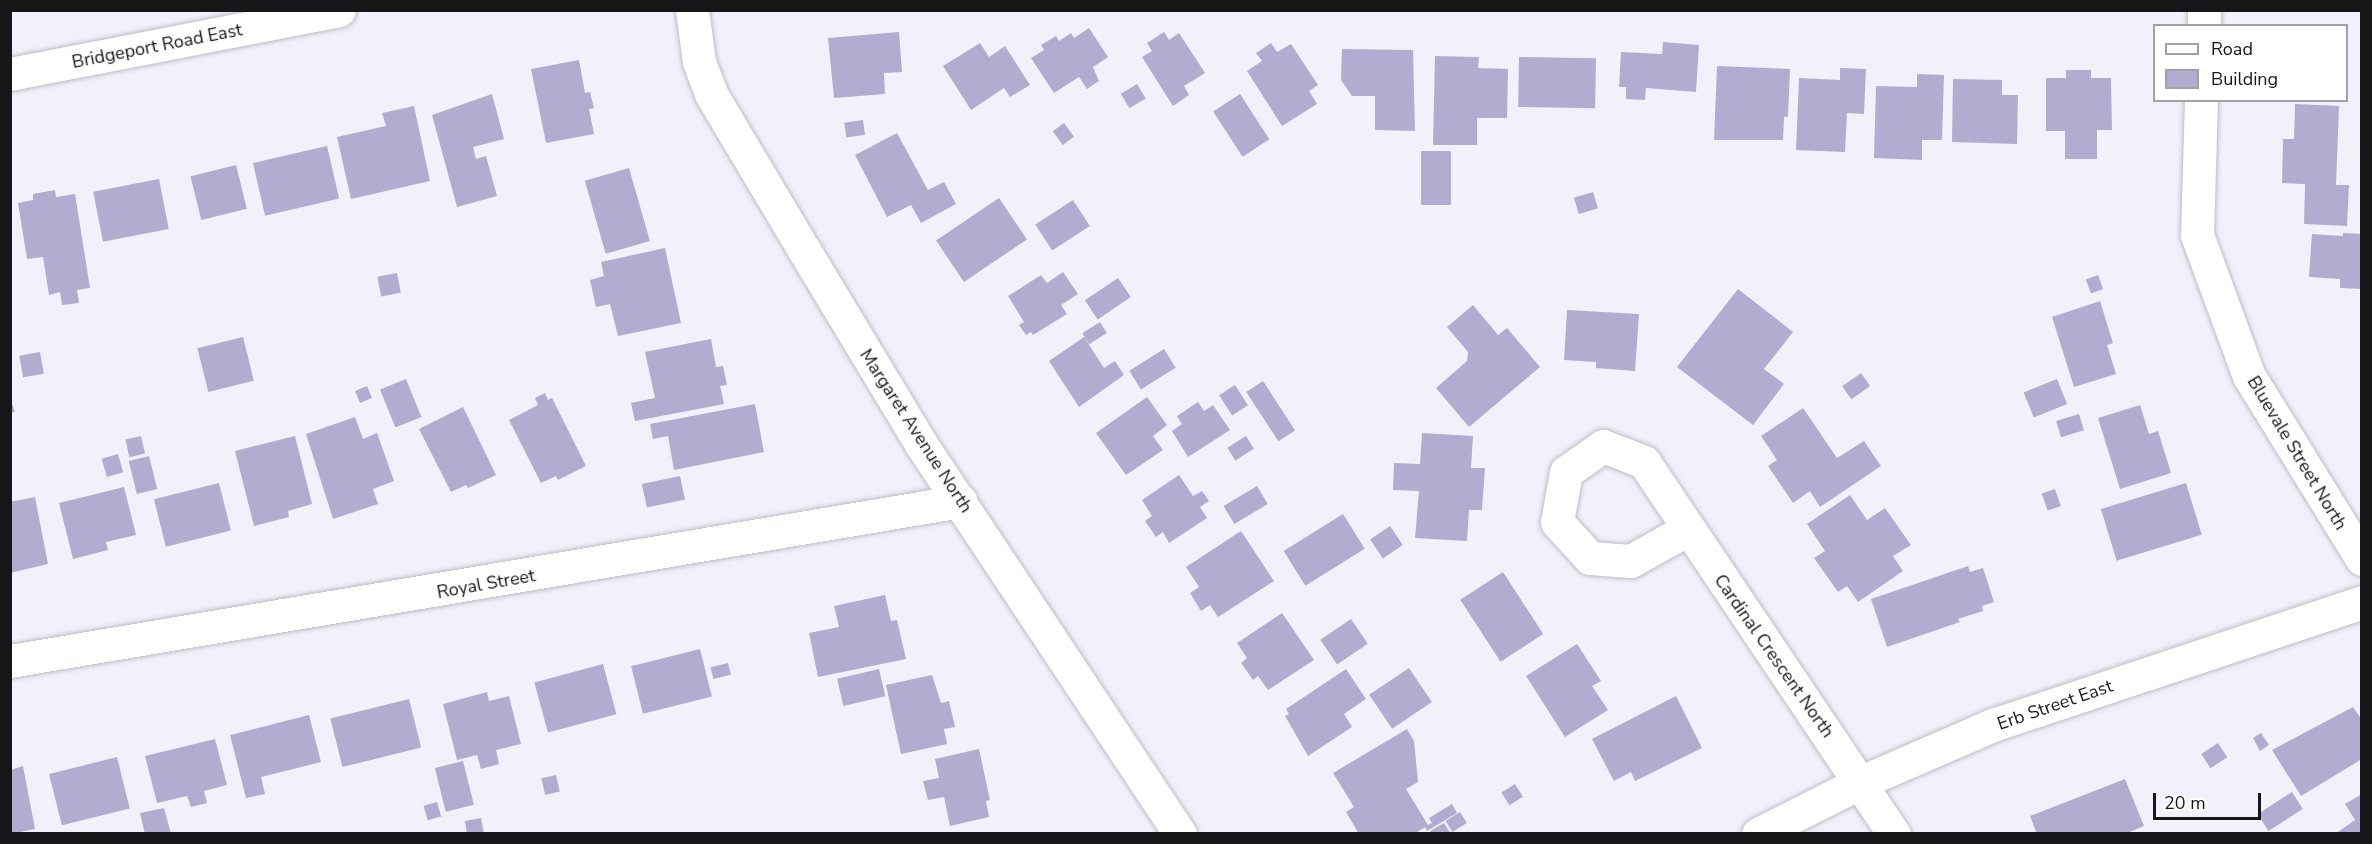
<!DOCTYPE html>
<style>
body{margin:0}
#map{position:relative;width:2372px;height:844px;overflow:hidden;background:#f1f1fb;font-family:"Nunito Sans",sans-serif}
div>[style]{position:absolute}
.building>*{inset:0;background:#b0add0;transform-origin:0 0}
.roads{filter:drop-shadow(0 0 2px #bdbdc7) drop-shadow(0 0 2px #bdbdc7)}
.street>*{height:33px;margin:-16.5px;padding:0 16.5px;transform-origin:16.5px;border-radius:16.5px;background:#fff}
.secondary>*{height:33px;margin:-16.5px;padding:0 16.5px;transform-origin:16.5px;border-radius:16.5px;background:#fff}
span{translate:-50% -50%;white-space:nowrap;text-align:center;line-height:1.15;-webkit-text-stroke:6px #fff;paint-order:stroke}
.street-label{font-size:18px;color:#161619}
.frame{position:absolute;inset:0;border:12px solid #161619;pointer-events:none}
.legend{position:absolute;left:2153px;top:24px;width:195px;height:78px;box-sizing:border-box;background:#fff;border:2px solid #a2a2a3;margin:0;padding:8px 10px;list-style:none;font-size:18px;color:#161619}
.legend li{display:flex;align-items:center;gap:12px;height:30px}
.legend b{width:30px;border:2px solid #a2a2a3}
.scale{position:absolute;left:2153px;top:793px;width:108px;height:27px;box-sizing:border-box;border:3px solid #161619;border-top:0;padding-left:8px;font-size:18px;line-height:21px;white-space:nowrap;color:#161619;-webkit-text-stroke:4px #fff;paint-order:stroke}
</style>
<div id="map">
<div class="building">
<div style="clip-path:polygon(1089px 28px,1108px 57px,1093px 67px,1099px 81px,1087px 89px,1079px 77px,1054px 93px,1031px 58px,1044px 50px,1041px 45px,1056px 36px,1059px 41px,1071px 33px,1074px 38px)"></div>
<div style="clip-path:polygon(899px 32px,902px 72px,884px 73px,885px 94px,834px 98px,828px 38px)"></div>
<div style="clip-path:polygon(1164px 32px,1169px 40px,1179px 33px,1205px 73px,1184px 86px,1189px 95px,1173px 106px,1142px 57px,1152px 51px,1147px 43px)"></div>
<div style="clip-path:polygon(1663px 42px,1699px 45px,1696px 92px,1646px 88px,1645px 100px,1626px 99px,1626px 87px,1619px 87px,1621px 52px,1662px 54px)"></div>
<div style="clip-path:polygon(980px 43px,989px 57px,1005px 46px,1030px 85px,1010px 97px,1004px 88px,971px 110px,943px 66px)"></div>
<div style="clip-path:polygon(1271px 43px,1277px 52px,1291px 44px,1318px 85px,1309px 91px,1317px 104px,1282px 126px,1247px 71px,1262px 61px,1256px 53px)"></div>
<div style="clip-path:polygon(1342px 49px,1413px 50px,1415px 131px,1375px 130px,1375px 96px,1352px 96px,1341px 80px)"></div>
<div style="clip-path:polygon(1435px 56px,1479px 57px,1478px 68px,1508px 69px,1507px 118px,1477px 118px,1477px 145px,1433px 145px)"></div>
<div style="left:1519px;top:57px;width:77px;height:50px;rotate:1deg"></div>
<div style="clip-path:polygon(579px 60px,585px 93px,590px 92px,594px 108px,589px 109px,594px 134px,546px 143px,531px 69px)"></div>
<div style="clip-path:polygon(1717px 66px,1790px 69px,1788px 117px,1784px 117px,1783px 140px,1714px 140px)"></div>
<div style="clip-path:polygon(1840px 68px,1866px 69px,1864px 114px,1847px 113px,1845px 152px,1796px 150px,1799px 78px,1840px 80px)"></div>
<div style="clip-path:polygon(2066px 70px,2091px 70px,2091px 78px,2111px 78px,2112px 130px,2097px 130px,2097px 159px,2065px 159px,2065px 131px,2046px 131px,2046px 78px,2066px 78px)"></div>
<div style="clip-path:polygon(1917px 74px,1944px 75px,1942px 140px,1922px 140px,1922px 160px,1874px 158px,1876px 86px,1917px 87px)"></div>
<div style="clip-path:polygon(1953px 79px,2002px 80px,2002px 95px,2018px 95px,2017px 144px,1952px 142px)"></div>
<div style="left:1137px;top:84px;width:17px;height:19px;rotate:59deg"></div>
<div style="clip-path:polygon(492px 94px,504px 139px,473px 147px,476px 159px,486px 156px,497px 196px,457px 207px,432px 115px)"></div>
<div style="left:1240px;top:94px;width:54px;height:32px;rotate:57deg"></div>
<div style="clip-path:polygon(2295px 104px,2339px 106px,2336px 185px,2349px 185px,2347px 226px,2304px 224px,2305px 184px,2282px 183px,2283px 139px,2294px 139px)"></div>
<div style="clip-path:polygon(414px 106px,430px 181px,351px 199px,337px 137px,386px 126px,382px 113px)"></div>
<div style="left:863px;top:120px;width:15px;height:19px;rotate:82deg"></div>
<div style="left:1064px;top:123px;width:17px;height:14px;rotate:54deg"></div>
<div style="clip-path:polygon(897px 133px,928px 190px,944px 182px,956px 204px,921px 223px,911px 205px,887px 217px,855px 155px)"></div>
<div style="left:327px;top:146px;width:54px;height:76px;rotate:77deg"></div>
<div style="left:1421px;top:151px;width:30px;height:54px"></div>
<div style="left:236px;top:165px;width:45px;height:47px;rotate:76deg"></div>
<div style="left:629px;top:168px;width:76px;height:46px;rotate:74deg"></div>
<div style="left:159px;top:179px;width:51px;height:67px;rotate:79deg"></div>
<div style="clip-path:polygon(55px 190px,56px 197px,75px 194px,90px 288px,77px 290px,79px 303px,62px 305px,60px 292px,49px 295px,43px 257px,27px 259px,18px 203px,33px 200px,33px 194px)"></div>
<div style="left:1593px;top:192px;width:17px;height:20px;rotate:73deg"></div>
<div style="left:999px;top:198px;width:50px;height:76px;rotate:56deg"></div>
<div style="left:1073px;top:200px;width:31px;height:45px;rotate:57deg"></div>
<div style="clip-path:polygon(2343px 233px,2362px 234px,2362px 289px,2340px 288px,2340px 279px,2309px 277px,2312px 234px,2343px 236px)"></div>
<div style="clip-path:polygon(665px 248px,681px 323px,618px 336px,610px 304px,596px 307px,590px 280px,604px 276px,601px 262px)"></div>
<div style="clip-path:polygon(1063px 272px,1078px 294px,1061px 305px,1067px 314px,1033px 335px,1031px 332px,1026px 335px,1019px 325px,1024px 322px,1008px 296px,1041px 275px,1047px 283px)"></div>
<div style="left:397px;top:273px;width:20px;height:20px;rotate:79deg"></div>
<div style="left:2098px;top:275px;width:15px;height:13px;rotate:70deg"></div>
<div style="left:1118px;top:278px;width:23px;height:40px;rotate:56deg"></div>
<div style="clip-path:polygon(1738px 289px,1793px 332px,1764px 369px,1784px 384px,1753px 425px,1677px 367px)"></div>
<div style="clip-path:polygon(2100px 301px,2113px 343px,2107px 345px,2116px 374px,2074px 387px,2052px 317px)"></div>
<div style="clip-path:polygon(1473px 305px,1498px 335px,1507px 328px,1540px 367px,1469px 427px,1436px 388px,1467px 361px,1468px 352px,1447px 327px)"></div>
<div style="clip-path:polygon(1567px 310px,1639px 314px,1635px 371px,1596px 368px,1596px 362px,1564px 360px)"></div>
<div style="left:1100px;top:322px;width:13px;height:21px;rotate:58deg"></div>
<div style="left:243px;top:337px;width:45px;height:47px;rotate:76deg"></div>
<div style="clip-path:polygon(1084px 337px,1104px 368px,1115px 361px,1124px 375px,1079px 407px,1049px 361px)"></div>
<div style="clip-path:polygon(711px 339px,716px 367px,723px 366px,727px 385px,720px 386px,724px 404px,635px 421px,631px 403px,655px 398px,645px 352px)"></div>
<div style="left:1164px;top:349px;width:22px;height:41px;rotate:58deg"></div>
<div style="left:40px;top:352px;width:22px;height:21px;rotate:80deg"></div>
<div style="left:1861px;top:373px;width:16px;height:23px;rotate:55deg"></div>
<div style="left:406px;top:379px;width:41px;height:28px;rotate:68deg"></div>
<div style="left:2057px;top:379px;width:27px;height:36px;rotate:68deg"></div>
<div style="left:1263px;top:381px;width:59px;height:20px;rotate:57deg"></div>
<div style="left:1235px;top:385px;width:24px;height:19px;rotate:57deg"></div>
<div style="left:367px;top:386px;width:13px;height:13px;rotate:67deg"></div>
<div style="clip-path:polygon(545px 393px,548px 400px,552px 398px,586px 466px,558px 480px,556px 476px,541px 483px,509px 420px,538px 405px,535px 398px)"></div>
<div style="clip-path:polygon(1147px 397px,1167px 425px,1153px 436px,1163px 450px,1126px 475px,1096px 433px)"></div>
<div style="clip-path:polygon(10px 398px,15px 412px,10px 413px)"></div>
<div style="clip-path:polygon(1198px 402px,1204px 411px,1213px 405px,1230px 430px,1188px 457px,1172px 431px,1182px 424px,1177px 416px)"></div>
<div style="clip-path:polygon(755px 404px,764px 452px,674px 470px,668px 436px,653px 439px,650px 424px)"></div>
<div style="clip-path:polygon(2140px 405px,2149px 434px,2158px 431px,2171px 473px,2120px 489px,2098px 418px)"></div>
<div style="clip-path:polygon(463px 407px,496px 475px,468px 488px,466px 485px,451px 492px,419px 429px)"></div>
<div style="clip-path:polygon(1803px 408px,1837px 458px,1864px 441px,1881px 466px,1820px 507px,1810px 491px,1793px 503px,1768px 466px,1777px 460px,1761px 436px)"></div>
<div style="left:2079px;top:414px;width:17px;height:24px;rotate:73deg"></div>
<div style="clip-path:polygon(355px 417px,363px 439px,377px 433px,394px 481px,373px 489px,378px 504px,333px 519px,306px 434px)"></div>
<div style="clip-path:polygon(1422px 433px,1473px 436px,1471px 468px,1485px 468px,1482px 510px,1469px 510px,1467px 541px,1415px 538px,1419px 491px,1393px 490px,1394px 463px,1420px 464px)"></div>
<div style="left:141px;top:436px;width:18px;height:16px;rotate:77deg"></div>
<div style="clip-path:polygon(295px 436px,312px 504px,288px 511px,289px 517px,254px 526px,235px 451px)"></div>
<div style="left:1246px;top:436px;width:15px;height:22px;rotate:58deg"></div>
<div style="left:118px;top:454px;width:19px;height:17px;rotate:74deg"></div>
<div style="left:149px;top:456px;width:34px;height:21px;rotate:76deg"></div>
<div style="clip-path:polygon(1179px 475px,1193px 496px,1202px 491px,1209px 501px,1200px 507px,1207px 518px,1169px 543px,1163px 532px,1156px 537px,1145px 521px,1152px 516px,1142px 500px)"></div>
<div style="left:680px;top:476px;width:24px;height:39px;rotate:78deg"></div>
<div style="left:219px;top:483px;width:49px;height:67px;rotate:76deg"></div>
<div style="left:2186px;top:483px;width:54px;height:89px;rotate:73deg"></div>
<div style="left:1257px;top:486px;width:21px;height:39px;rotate:59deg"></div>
<div style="clip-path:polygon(124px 487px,136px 535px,106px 542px,108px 550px,73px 559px,59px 503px)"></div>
<div style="left:2055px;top:489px;width:18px;height:14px;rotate:71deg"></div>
<div style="clip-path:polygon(1850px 495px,1867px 520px,1885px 508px,1911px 545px,1893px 556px,1903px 571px,1858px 602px,1847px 586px,1838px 592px,1814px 558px,1825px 551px,1807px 524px)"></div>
<div style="clip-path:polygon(35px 497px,48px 564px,10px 573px,10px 502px)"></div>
<div style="left:1343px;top:514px;width:41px;height:70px;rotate:58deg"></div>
<div style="left:1390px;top:526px;width:23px;height:24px;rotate:56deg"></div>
<div style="clip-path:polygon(1241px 531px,1274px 581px,1218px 617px,1210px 605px,1201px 611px,1190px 593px,1199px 587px,1186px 567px)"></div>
<div style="clip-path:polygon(1968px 566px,1970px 572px,1983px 568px,1994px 602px,1982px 606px,1983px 611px,1958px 619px,1960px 622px,1887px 647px,1871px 599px)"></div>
<div style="left:1503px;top:572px;width:74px;height:51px;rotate:57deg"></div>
<div style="clip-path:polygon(885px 595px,891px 621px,897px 620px,906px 659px,818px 677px,809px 633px,839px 627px,834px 606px)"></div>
<div style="clip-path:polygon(1282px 613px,1314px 660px,1268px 690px,1258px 676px,1253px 680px,1241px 663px,1247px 658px,1237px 643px)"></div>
<div style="left:1351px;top:619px;width:30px;height:37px;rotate:56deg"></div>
<div style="clip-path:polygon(1577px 644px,1601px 681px,1592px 686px,1608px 710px,1565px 737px,1526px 676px)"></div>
<div style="left:700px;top:649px;width:49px;height:71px;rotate:76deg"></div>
<div style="left:728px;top:663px;width:12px;height:18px;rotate:76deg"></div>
<div style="left:603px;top:664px;width:52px;height:71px;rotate:75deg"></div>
<div style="left:1409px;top:668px;width:41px;height:48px;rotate:56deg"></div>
<div style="left:879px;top:669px;width:28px;height:43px;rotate:77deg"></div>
<div style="clip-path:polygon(1346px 669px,1366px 699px,1344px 714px,1352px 727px,1308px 756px,1285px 716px,1289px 714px,1286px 709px)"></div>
<div style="clip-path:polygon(932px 675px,941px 703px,949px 701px,955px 727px,944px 729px,947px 744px,901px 754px,886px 685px)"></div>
<div style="clip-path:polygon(487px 692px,489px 701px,509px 696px,521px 744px,496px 750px,499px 764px,481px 769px,477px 755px,457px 760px,443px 704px)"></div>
<div style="clip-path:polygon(1676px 696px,1702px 748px,1635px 781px,1631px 772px,1614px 781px,1592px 739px)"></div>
<div style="left:409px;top:699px;width:50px;height:81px;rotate:76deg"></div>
<div style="clip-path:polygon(2353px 707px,2362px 720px,2362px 759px,2301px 796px,2272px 750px)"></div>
<div style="clip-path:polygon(309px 715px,321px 762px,261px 777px,265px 794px,246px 798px,230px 735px)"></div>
<div style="clip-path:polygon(1407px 729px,1414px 741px,1418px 782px,1406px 789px,1428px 825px,1432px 823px,1429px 818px,1452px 804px,1457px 813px,1427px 831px,1425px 827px,1414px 834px,1359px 834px,1346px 812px,1354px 807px,1333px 773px)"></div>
<div style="clip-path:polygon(2261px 733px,2269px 745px,2260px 751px,2253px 738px)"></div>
<div style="clip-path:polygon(215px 739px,227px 785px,204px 791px,207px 803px,191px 807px,187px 796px,157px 803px,145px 756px)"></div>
<div style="left:2218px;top:743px;width:17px;height:20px;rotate:57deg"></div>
<div style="clip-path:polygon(979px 749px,990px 800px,986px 801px,989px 817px,950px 826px,944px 797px,928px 800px,923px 781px,939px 778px,935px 759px)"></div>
<div style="left:117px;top:757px;width:53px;height:70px;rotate:76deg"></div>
<div style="left:463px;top:761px;width:45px;height:29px;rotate:76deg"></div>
<div style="clip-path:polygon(23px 766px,35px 829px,10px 834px,10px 770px)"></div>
<div style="left:556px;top:775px;width:17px;height:15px;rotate:77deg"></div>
<div style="clip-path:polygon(2125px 779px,2144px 826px,2125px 834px,2037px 834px,2030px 816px)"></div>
<div style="left:1515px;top:784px;width:15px;height:16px;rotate:58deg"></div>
<div style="left:2292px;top:792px;width:20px;height:41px;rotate:57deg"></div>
<div style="clip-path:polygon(2362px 794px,2362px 834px,2335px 834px,2355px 820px,2345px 804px)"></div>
<div style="left:437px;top:802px;width:15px;height:14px;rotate:74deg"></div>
<div style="clip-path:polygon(164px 808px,171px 834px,145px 834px,140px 813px)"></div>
<div style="left:1460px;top:812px;width:13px;height:17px;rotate:58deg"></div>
<div style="clip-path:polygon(481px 818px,484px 834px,467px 834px,465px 821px)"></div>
<div style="clip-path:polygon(1444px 823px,1451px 834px,1432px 834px,1430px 831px)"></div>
</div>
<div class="roads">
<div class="street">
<div style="left:2204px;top:26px;width:16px;rotate:-90deg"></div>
<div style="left:2201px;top:100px;width:135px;rotate:91.7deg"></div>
<div style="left:2197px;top:235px;width:150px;rotate:69.8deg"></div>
<div style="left:2249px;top:376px;width:215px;rotate:58.3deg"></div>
<div style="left:1686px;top:530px;width:63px;rotate:150.6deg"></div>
<div style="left:1631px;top:561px;width:41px;rotate:-175.8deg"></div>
<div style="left:1590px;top:558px;width:49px;rotate:-132.5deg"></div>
<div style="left:1557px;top:522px;width:51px;rotate:-79.8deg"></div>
<div style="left:1566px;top:472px;width:45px;rotate:-35.1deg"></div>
<div style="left:1603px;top:446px;width:44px;rotate:21.3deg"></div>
<div style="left:1644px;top:462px;width:448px;rotate:56.1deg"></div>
<div style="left:10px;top:661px;width:964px;rotate:-9.55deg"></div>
</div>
<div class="secondary">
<div style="left:692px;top:10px;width:52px;rotate:82.3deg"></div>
<div style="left:699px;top:62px;width:34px;rotate:69deg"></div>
<div style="left:711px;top:94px;width:182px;rotate:59.2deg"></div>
<div style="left:804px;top:250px;width:227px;rotate:58.9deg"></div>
<div style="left:921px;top:444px;width:468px;rotate:56.4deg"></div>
<div style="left:10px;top:74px;width:335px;rotate:-11deg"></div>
<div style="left:1758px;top:834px;width:115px;rotate:-26.8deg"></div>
<div style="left:1861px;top:782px;width:144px;rotate:-23.4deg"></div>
<div style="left:1993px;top:725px;width:389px;rotate:-18.4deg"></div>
</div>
</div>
<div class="street-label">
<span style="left:157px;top:46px;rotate:-11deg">Bridgeport Road East</span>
<span style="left:916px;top:431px;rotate:57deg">Margaret Avenue North</span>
<span style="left:2297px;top:453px;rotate:59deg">Bluevale Street North</span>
<span style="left:486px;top:584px;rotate:-10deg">Royal Street</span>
<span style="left:1774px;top:656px;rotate:55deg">Cardinal Crescent North</span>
<span style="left:2055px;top:705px;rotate:-19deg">Erb Street East</span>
</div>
<div class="frame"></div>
<ul class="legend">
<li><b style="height:8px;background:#fff"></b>Road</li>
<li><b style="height:16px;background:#b0add0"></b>Building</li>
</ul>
<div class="scale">20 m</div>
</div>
